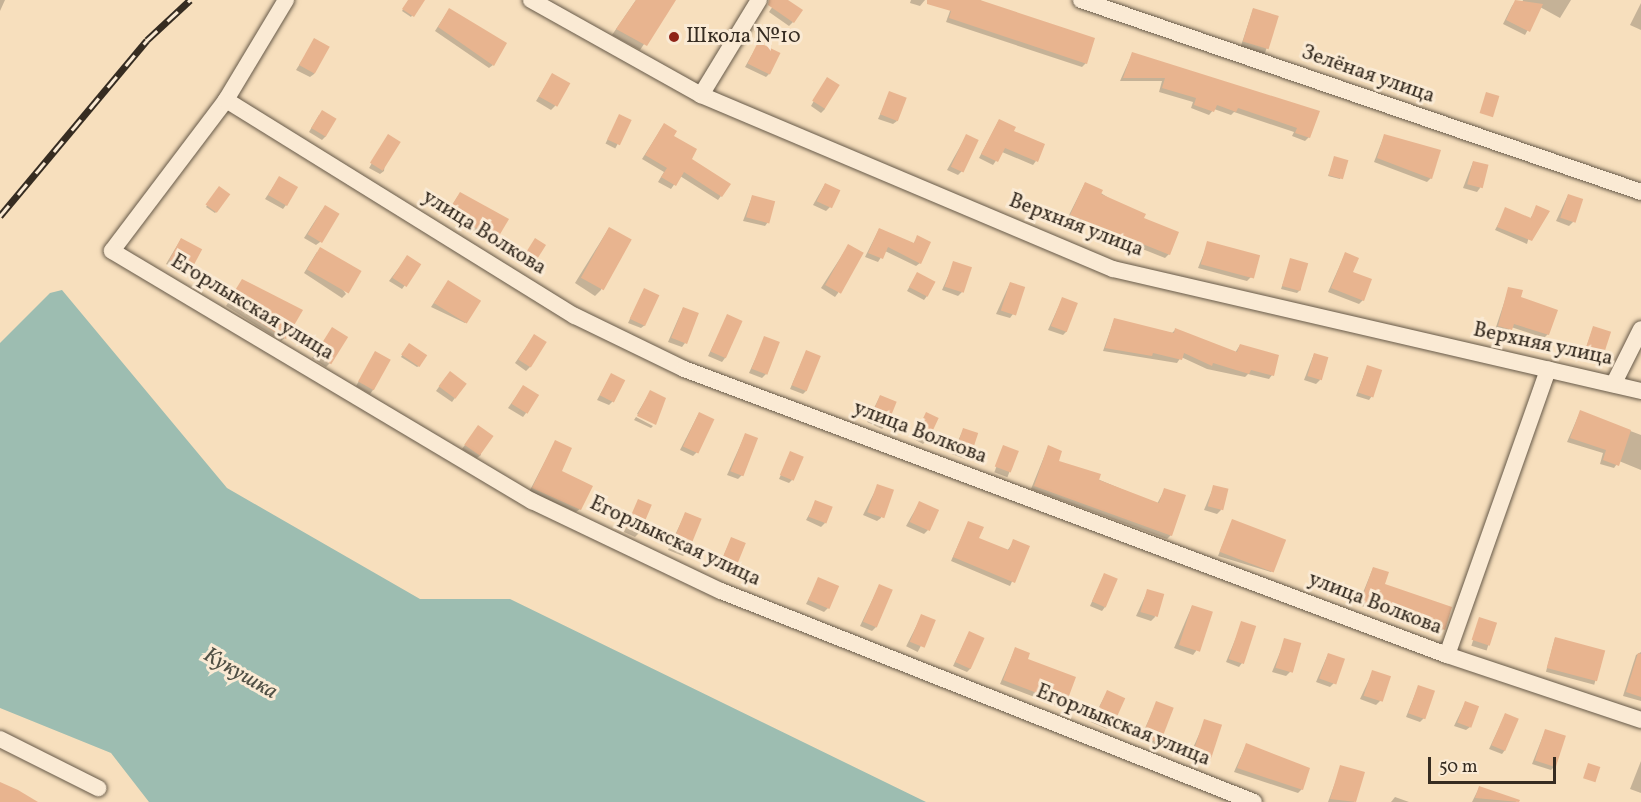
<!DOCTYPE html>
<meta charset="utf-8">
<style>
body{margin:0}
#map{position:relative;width:1641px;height:802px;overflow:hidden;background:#f7dfbd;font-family:Vollkorn,serif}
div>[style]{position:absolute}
.water>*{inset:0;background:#9dbdb1}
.shadow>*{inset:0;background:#0003;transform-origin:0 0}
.building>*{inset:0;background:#e8b48f;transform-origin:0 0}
.roads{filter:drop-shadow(0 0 2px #665948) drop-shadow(0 0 2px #665948)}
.street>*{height:16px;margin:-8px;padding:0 8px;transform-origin:8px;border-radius:8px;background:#faead4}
.rail>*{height:7px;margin-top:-3.5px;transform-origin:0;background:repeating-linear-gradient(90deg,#faead4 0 14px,#362c21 0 28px);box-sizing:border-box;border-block:2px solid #362c21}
.dots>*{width:16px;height:16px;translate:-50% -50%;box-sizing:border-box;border:3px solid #faead4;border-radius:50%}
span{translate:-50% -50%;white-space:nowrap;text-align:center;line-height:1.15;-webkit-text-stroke:6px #faead4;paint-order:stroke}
.poi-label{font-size:21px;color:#362c21}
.left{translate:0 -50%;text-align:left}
.street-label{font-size:21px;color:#362c21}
.water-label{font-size:22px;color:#505045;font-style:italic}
.scale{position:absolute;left:1428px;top:757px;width:128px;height:27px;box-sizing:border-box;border:3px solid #362c21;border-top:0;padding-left:8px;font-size:18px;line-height:21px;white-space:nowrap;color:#362c21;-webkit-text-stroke:4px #faead4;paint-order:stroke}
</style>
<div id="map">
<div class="water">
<div style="clip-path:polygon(62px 290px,227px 488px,420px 599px,510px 599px,926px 802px,149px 802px,111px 753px,0 708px,0 343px,50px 293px)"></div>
</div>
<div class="shadow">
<div style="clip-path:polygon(0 0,5px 0,0 11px)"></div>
<div style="clip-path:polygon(409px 0,423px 0,411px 17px,402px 11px)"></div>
<div style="clip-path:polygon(636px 0,674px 0,640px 50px,612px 35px)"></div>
<div style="clip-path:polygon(777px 0,785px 0,793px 22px,789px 26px,769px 12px)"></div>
<div style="clip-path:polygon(911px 0,925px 0,920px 6px,910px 3px)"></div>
<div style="clip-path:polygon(954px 0,980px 0,1086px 63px,1082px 67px,946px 22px)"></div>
<div style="clip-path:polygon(1523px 0,1571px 0,1560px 18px,1540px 7px,1525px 35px,1503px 24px,1512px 6px,1515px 2px,1521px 5px)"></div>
<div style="clip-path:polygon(1641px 3px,1641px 30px,1630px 25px)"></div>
<div style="left:1253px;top:9px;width:25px;height:39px;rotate:18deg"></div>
<div style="clip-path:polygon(446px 14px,493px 65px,489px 68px,435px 31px)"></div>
<div style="clip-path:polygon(315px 40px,314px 74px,310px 77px,296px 70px)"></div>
<div style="clip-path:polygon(758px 44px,770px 73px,766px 77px,745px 67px)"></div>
<div style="clip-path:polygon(1132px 54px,1318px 112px,1309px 137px,1305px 141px,1292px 136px,1294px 132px,1234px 112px,1231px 115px,1214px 109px,1209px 115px,1191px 108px,1193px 102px,1159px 92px,1162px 81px,1120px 81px)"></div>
<div style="clip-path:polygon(552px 75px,555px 106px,551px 110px,536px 101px)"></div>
<div style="clip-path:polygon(824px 83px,825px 109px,821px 113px,811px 106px)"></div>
<div style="clip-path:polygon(890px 93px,897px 121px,893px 124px,878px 119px)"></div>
<div style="clip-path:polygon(319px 115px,326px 136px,322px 140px,309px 132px)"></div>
<div style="left:620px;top:115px;width:11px;height:32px;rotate:27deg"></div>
<div style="clip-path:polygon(999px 120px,1036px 161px,1033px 165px,1002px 152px,993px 165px,979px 158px)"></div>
<div style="clip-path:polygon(661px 129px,672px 136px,721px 196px,718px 200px,680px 176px,671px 189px,658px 182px,664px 172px,642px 159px)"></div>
<div style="clip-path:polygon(388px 136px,384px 171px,380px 174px,369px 168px)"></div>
<div style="clip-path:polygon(966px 136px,962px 171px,958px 175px,947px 170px)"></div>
<div style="clip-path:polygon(1384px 136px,1431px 178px,1427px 182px,1374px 162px)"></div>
<div style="clip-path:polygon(1335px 158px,1346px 161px,1340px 179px,1328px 176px)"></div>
<div style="clip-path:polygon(1473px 162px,1480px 188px,1477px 192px,1463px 188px)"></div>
<div style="clip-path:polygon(279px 178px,286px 205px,283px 209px,265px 199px)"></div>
<div style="clip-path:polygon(1085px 183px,1142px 219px,1169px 254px,1165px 258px,1067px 219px)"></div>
<div style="clip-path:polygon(825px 184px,830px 207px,826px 211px,813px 205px)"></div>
<div style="clip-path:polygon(218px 189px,216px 212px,215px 213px,206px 207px)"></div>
<div style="clip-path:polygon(1568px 195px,1573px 222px,1569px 226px,1556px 221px)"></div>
<div style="clip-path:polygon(458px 196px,495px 240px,492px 243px,447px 213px)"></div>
<div style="clip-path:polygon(752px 197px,768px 222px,765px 226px,743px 221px)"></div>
<div style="clip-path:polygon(1537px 207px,1527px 244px,1495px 230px,1506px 209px,1530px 219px)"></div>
<div style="clip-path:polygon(322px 210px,320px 242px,316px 245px,304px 238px)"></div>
<div style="clip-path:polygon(609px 228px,601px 290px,595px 296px,575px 283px)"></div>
<div style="clip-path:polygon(879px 229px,913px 244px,918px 237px,920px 263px,916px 266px,885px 251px,878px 262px,865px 257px)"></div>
<div style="clip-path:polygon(181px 239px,189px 270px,185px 274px,166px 264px)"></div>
<div style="clip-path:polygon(534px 242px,533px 263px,532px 265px,523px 259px)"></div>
<div style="clip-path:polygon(1208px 243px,1251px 277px,1247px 281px,1198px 268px)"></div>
<div style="clip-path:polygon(848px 246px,838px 293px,835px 297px,821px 288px)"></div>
<div style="clip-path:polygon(317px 252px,346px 294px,342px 298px,304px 273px)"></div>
<div style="clip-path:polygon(1345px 254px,1363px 300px,1359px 304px,1328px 292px)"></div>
<div style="clip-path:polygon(407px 257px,405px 285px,402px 289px,389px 281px)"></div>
<div style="clip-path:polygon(1291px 260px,1301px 289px,1297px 293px,1281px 289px)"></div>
<div style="clip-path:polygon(954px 263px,962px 292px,958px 296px,942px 290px)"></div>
<div style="clip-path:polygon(917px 274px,927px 296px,924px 300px,907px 291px)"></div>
<div style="clip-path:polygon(242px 281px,285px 338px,281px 341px,226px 306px)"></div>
<div style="clip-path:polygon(1010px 283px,1013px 314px,1010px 318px,996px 314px)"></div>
<div style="clip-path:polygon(445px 286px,468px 320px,465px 323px,431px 307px)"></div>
<div style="clip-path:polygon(1509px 288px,1548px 334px,1544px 338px,1511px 327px,1507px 333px,1495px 330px)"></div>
<div style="clip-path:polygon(644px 290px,645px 325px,641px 328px,628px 323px)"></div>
<div style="clip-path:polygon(1062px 299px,1067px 331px,1063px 335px,1048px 330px)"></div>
<div style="clip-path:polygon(683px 308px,685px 343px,682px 347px,668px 342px)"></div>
<div style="clip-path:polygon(728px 316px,725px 358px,722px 362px,708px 356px)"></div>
<div style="clip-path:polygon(1114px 320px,1172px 333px,1175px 330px,1235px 353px,1240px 345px,1272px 375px,1269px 379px,1248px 374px,1245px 377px,1207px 369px,1181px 357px,1177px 363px,1103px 351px)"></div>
<div style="clip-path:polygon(1593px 328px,1602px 357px,1598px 361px,1583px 356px)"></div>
<div style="clip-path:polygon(332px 329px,330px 363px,326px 367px,312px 358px)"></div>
<div style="clip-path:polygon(534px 336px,530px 367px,526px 371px,515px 363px)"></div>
<div style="clip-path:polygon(765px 338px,766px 374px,762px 378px,749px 373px)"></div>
<div style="clip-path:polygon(407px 347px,419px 366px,417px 367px,401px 357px)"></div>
<div style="clip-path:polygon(806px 352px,807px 390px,803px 394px,790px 389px)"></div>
<div style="clip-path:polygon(376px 353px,373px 390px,370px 394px,356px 386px)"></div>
<div style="clip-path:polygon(1314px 354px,1320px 380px,1316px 384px,1304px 380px)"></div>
<div style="clip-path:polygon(1367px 367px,1372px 396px,1369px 400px,1356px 396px)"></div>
<div style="clip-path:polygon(611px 375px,613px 401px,609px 405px,597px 400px)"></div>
<div style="clip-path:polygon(446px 377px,465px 384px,452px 402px,436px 391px)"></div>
<div style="clip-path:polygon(523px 387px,526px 413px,523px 417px,508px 408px)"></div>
<div style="clip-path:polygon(650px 392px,655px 423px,637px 414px)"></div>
<div style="clip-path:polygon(880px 396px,886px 425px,882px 429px,867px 422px)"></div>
<div style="clip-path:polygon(1580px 412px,1641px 435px,1641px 470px,1619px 461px,1614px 468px,1600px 464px,1603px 453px,1567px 442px)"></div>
<div style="clip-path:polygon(699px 413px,697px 452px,693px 456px,680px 450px)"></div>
<div style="clip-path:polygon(926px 414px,927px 440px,923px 444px,912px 438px)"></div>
<div style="clip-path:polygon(636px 417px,653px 426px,651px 428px,634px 420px)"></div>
<div style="clip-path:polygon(478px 427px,481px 455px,477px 458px,462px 449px)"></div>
<div style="clip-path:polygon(963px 430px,969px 455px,965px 459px,952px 454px)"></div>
<div style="clip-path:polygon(745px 435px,742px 475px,738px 479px,727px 475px)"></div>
<div style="clip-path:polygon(555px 442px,560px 471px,580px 509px,576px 512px,529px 492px)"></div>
<div style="left:1004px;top:447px;width:14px;height:27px;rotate:21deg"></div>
<div style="clip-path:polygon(1048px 447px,1057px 462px,1157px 504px,1165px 489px,1171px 535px,1167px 539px,1031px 489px)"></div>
<div style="clip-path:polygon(791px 453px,793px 479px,789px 483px,779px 479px)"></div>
<div style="clip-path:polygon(878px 485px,881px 518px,877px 521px,863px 515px)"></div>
<div style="clip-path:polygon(1214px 486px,1221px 510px,1217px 514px,1204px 510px)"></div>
<div style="clip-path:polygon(639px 501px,639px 533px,635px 537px,624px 532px)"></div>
<div style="clip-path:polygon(816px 502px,825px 523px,821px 527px,806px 520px)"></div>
<div style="clip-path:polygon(919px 503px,928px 530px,924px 534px,906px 526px)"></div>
<div style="clip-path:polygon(685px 514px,687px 552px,683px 556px,668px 550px)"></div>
<div style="clip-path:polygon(1232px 521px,1275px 568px,1271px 572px,1218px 556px)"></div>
<div style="clip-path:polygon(968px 523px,977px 539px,1007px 551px,1014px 541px,1028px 546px,1010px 586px,951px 561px)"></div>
<div style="clip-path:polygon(731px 539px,733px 571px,729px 575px,717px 570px)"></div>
<div style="clip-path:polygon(1373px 568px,1383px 585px,1443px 629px,1440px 632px,1358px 605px)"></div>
<div style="clip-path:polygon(1104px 575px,1105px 607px,1102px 611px,1090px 606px)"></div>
<div style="clip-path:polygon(819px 579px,828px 608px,824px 612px,806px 604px)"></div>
<div style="clip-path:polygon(879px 586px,876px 627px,872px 631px,860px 626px)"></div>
<div style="clip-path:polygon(1148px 590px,1155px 617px,1151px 621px,1136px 616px)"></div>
<div style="clip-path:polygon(1192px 606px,1196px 651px,1193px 655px,1174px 648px)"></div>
<div style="left:922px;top:615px;width:13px;height:35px;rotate:27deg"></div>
<div style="left:1480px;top:619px;width:16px;height:28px;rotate:18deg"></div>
<div style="clip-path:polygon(1242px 623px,1242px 663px,1239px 667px,1226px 662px)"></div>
<div style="clip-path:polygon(969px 633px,971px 668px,967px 672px,953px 666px)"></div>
<div style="left:1555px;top:638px;width:50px;height:35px;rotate:15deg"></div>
<div style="clip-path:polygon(1285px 640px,1290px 672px,1286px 676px,1272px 672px)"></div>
<div style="clip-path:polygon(1015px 649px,1065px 703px,1061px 707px,1000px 684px)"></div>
<div style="clip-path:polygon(1641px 652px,1641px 701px,1623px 696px,1636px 655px)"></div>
<div style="clip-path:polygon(1328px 654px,1334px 683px,1330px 687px,1316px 682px)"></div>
<div style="clip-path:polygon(1373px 671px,1380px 701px,1376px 705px,1360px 699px)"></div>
<div style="clip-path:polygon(1418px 687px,1424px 718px,1420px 722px,1406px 717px)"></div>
<div style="clip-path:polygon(1107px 692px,1111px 725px,1107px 729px,1091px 722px)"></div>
<div style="clip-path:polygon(1157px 702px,1159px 742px,1155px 745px,1140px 739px)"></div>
<div style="clip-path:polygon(1465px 703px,1470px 727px,1466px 730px,1454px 726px)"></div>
<div style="clip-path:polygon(1505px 715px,1505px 750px,1502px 754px,1489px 749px)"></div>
<div style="clip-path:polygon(1205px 721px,1207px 759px,1203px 763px,1189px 757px)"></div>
<div style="clip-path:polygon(1545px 731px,1555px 766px,1551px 770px,1532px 764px)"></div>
<div style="clip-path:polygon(1246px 745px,1302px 789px,1298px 793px,1234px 772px)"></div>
<div style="clip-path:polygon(1641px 761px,1641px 793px,1630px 789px)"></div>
<div style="clip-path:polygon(1341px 767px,1363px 773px,1354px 802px,1328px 802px)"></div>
<div style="clip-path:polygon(1479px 788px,1517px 800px,1516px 802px,1472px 802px)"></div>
<div style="clip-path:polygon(1395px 797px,1409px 802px,1391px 802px)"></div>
</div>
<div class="building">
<div style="clip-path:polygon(408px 0,425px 0,414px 17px,402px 9px)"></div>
<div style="clip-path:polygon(636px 0,676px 0,647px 46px,616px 29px)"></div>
<div style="clip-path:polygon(769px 0,788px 0,803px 10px,794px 23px,768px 5px)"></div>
<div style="clip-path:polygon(927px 0,980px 0,1095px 38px,1087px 64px,949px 18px,951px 11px,927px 4px)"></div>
<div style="clip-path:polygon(1515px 0,1543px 4px,1530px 32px,1506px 20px)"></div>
<div style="clip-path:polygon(449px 8px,507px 43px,494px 66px,438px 27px)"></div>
<div style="left:1253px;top:8px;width:27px;height:35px;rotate:17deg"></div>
<div style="left:314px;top:38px;width:18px;height:31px;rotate:29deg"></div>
<div style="left:758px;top:42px;width:25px;height:24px;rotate:26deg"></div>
<div style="clip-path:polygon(1132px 52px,1320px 111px,1310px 138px,1295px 133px,1297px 128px,1238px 108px,1236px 112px,1217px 105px,1214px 112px,1194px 105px,1196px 98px,1162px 88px,1165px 78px,1123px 78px)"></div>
<div style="left:552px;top:73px;width:21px;height:27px;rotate:29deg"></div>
<div style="left:827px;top:77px;width:15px;height:28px;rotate:32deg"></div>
<div style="left:889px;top:91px;width:19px;height:25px;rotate:21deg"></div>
<div style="left:1486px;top:92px;width:14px;height:22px;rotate:17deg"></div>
<div style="left:322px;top:110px;width:17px;height:21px;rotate:31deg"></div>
<div style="left:619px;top:114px;width:14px;height:28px;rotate:25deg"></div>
<div style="clip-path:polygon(999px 119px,1016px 127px,1014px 131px,1045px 144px,1038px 162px,1005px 148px,998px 162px,981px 154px)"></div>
<div style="clip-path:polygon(664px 123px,677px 131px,674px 136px,697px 149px,692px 159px,731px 184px,722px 197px,684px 172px,676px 186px,661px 177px,667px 168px,645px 155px)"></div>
<div style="left:388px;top:134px;width:15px;height:34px;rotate:32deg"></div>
<div style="left:966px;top:134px;width:14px;height:36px;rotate:25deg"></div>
<div style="clip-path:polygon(1384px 134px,1441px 150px,1432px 179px,1377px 158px)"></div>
<div style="left:1334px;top:156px;width:15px;height:20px;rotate:16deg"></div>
<div style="left:1473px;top:161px;width:16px;height:24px;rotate:14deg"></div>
<div style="left:279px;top:176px;width:22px;height:22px;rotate:30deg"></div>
<div style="clip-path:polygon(1085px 182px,1103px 190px,1101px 194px,1146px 214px,1144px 218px,1179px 232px,1170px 255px,1070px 215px)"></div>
<div style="left:825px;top:183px;width:17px;height:20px;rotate:25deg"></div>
<div style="left:219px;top:186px;width:14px;height:23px;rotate:36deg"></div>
<div style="clip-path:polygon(460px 192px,509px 219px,496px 241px,449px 210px)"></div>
<div style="left:1568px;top:194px;width:16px;height:25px;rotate:18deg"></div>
<div style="left:752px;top:195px;width:24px;height:23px;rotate:15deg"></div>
<div style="left:325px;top:205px;width:17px;height:34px;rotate:31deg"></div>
<div style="clip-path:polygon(1536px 205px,1550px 211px,1532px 241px,1497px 227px,1505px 207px,1531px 218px)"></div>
<div style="left:609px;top:227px;width:26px;height:58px;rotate:29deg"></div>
<div style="clip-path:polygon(879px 228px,914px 243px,917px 235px,931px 242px,921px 264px,888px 247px,883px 259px,868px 253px)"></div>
<div style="left:181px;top:238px;width:24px;height:25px;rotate:28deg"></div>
<div style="left:535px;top:238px;width:13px;height:22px;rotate:32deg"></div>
<div style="left:1207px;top:241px;width:55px;height:24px;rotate:15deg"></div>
<div style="left:848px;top:244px;width:18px;height:47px;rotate:29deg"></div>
<div style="left:320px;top:247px;width:48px;height:26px;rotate:30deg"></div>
<div style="clip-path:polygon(1345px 252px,1359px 258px,1353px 272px,1372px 279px,1364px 301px,1331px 288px)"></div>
<div style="left:407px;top:255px;width:17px;height:27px;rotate:33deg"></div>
<div style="left:1290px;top:258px;width:19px;height:29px;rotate:16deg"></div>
<div style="left:953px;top:261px;width:20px;height:27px;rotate:18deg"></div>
<div style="left:917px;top:272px;width:21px;height:17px;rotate:28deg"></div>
<div style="clip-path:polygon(242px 279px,303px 310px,286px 339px,228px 302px)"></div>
<div style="left:448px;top:280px;width:39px;height:27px;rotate:32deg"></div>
<div style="left:1010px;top:282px;width:16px;height:30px;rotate:18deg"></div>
<div style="clip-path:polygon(1508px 287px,1523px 290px,1521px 297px,1558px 310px,1549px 335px,1514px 324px,1512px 330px,1498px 326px)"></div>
<div style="left:644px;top:288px;width:17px;height:34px;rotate:25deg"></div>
<div style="left:1062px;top:297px;width:17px;height:31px;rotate:21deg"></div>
<div style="left:683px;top:307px;width:17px;height:33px;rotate:21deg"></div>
<div style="left:727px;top:314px;width:17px;height:41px;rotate:24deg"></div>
<div style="clip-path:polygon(1114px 318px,1174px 333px,1175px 328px,1237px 352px,1240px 344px,1279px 355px,1274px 376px,1251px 370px,1249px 374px,1213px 363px,1212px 366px,1184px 353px,1182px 360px,1153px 353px,1152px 356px,1105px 348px)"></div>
<div style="left:1593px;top:326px;width:19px;height:28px;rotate:18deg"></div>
<div style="left:332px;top:327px;width:19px;height:32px;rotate:32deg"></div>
<div style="left:534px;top:334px;width:15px;height:30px;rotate:32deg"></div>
<div style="left:764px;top:336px;width:17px;height:35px;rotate:21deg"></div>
<div style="left:409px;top:343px;width:22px;height:14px;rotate:34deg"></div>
<div style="left:806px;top:350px;width:16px;height:38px;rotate:22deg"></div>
<div style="left:375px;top:351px;width:18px;height:35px;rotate:29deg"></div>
<div style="left:1314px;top:353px;width:15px;height:24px;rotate:16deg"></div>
<div style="left:1367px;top:365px;width:16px;height:29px;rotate:18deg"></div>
<div style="left:450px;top:371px;width:21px;height:19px;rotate:37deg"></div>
<div style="left:611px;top:373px;width:16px;height:25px;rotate:27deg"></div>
<div style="left:523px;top:385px;width:19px;height:22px;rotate:32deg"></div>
<div style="clip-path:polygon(650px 390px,666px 398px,656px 425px,637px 416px)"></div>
<div style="left:880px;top:395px;width:18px;height:25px;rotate:22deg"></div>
<div style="clip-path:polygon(1580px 410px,1631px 430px,1619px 466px,1603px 460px,1606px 450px,1570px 438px)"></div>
<div style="left:699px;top:412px;width:17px;height:38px;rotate:25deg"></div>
<div style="left:926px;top:412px;width:14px;height:25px;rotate:25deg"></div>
<div style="left:478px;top:425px;width:19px;height:24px;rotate:35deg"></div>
<div style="left:963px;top:428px;width:16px;height:24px;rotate:18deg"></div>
<div style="left:745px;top:433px;width:14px;height:41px;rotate:21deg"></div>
<div style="clip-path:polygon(555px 440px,572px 448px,562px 471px,593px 486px,581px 510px,532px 488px)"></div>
<div style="left:1003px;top:445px;width:17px;height:23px;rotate:21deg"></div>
<div style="clip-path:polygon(1048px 445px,1062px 451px,1059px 461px,1101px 474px,1099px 480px,1159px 503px,1164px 488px,1186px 495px,1172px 536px,1034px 486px)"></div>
<div style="left:790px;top:451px;width:15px;height:26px;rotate:23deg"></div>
<div style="left:877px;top:484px;width:18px;height:30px;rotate:19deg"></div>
<div style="left:1213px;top:485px;width:16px;height:22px;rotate:14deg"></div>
<div style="left:638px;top:499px;width:15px;height:31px;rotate:23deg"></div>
<div style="left:815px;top:500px;width:19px;height:18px;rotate:21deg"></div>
<div style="left:919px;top:501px;width:22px;height:23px;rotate:24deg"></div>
<div style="left:685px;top:512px;width:18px;height:37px;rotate:22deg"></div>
<div style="left:1232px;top:519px;width:58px;height:35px;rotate:21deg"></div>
<div style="clip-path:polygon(968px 521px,984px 527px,979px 538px,1009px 550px,1013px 539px,1030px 546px,1015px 583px,953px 557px)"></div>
<div style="left:731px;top:537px;width:16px;height:31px;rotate:22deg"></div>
<div style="clip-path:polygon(1373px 567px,1389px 572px,1385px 584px,1452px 607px,1445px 630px,1361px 601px)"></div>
<div style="left:1104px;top:573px;width:15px;height:31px;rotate:23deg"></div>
<div style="left:818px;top:577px;width:23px;height:25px;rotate:23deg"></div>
<div style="left:879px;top:584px;width:15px;height:41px;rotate:23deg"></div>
<div style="left:1147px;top:589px;width:18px;height:24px;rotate:16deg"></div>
<div style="left:1192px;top:605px;width:22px;height:42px;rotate:18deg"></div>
<div style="left:921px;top:614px;width:16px;height:30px;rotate:22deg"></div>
<div style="left:1479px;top:617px;width:19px;height:24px;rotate:18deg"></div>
<div style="left:1241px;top:621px;width:16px;height:40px;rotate:18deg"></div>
<div style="left:969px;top:631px;width:17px;height:34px;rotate:24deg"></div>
<div style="left:1555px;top:637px;width:52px;height:32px;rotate:15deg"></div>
<div style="left:1284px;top:638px;width:18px;height:31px;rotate:16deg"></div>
<div style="clip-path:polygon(1015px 647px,1030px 653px,1028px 659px,1076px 677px,1066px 704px,1003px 680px)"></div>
<div style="left:1328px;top:653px;width:18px;height:27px;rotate:19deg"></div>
<div style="clip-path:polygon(1638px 653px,1641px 654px,1641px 697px,1626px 692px)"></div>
<div style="left:1372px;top:670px;width:20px;height:27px;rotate:18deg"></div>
<div style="left:1418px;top:685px;width:18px;height:30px;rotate:19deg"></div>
<div style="left:1107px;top:690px;width:20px;height:32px;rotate:24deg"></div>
<div style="left:1156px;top:701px;width:19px;height:38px;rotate:21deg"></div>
<div style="left:1465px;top:701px;width:15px;height:23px;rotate:20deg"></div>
<div style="left:1505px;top:713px;width:15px;height:35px;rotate:23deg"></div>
<div style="left:1204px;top:719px;width:19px;height:36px;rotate:18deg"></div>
<div style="left:1545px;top:729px;width:22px;height:33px;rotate:18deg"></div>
<div style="clip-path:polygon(1246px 743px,1310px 768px,1303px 790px,1237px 768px)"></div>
<div style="left:1588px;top:763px;width:13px;height:16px;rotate:18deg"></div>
<div style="clip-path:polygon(1340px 765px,1365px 772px,1356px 802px,1330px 799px)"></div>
<div style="clip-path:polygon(0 782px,18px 790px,38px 802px,0 802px)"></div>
<div style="clip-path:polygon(1479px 786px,1520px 800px,1519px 802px,1475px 798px)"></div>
</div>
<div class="roads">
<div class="street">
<div style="left:286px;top:0;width:117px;rotate:121deg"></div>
<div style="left:226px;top:100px;width:189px;rotate:127.1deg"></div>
<div style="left:112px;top:251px;width:489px;rotate:30.8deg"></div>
<div style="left:532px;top:501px;width:209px;rotate:25.5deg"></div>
<div style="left:721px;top:591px;width:573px;rotate:21.6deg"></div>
<div style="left:531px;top:0;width:195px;rotate:29.2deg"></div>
<div style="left:701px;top:95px;width:447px;rotate:22.9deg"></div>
<div style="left:1113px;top:269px;width:542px;rotate:13.01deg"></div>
<div style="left:1081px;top:0;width:592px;rotate:18.92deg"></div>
<div style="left:701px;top:95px;width:111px;rotate:-58.6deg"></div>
<div style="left:226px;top:100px;width:410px;rotate:31.8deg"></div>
<div style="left:575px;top:316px;width:121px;rotate:25.9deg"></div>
<div style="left:684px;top:369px;width:815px;rotate:20.55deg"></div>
<div style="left:1447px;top:655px;width:205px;rotate:18.5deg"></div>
<div style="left:1614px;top:383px;width:60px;rotate:-63.4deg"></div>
<div style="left:1447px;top:655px;width:303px;rotate:-70.5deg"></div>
<div style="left:0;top:739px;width:110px;rotate:26.6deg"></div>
</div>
</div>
<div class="rail">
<div style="left:0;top:216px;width:229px;rotate:-50.1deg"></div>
<div style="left:147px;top:40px;width:59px;rotate:-42.9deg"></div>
</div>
<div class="dots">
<div style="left:674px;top:37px;background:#8f2418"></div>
</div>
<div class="poi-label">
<span class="left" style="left:686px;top:37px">Школа №10</span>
</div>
<div class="street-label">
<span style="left:1368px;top:75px;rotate:19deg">Зелёная улица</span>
<span style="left:1076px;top:226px;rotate:21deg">Верхняя улица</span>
<span style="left:484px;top:233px;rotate:32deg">улица Волкова</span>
<span style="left:252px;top:308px;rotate:31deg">Егорлыкская улица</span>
<span style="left:1543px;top:345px;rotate:12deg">Верхняя улица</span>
<span style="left:920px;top:433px;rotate:21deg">улица Волкова</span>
<span style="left:675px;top:542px;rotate:25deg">Егорлыкская улица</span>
<span style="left:1375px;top:604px;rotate:21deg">улица Волкова</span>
<span style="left:1123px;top:726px;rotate:22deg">Егорлыкская улица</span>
</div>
<div class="water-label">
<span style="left:240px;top:674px;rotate:30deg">Кукушка</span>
</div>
<div class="scale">50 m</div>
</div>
